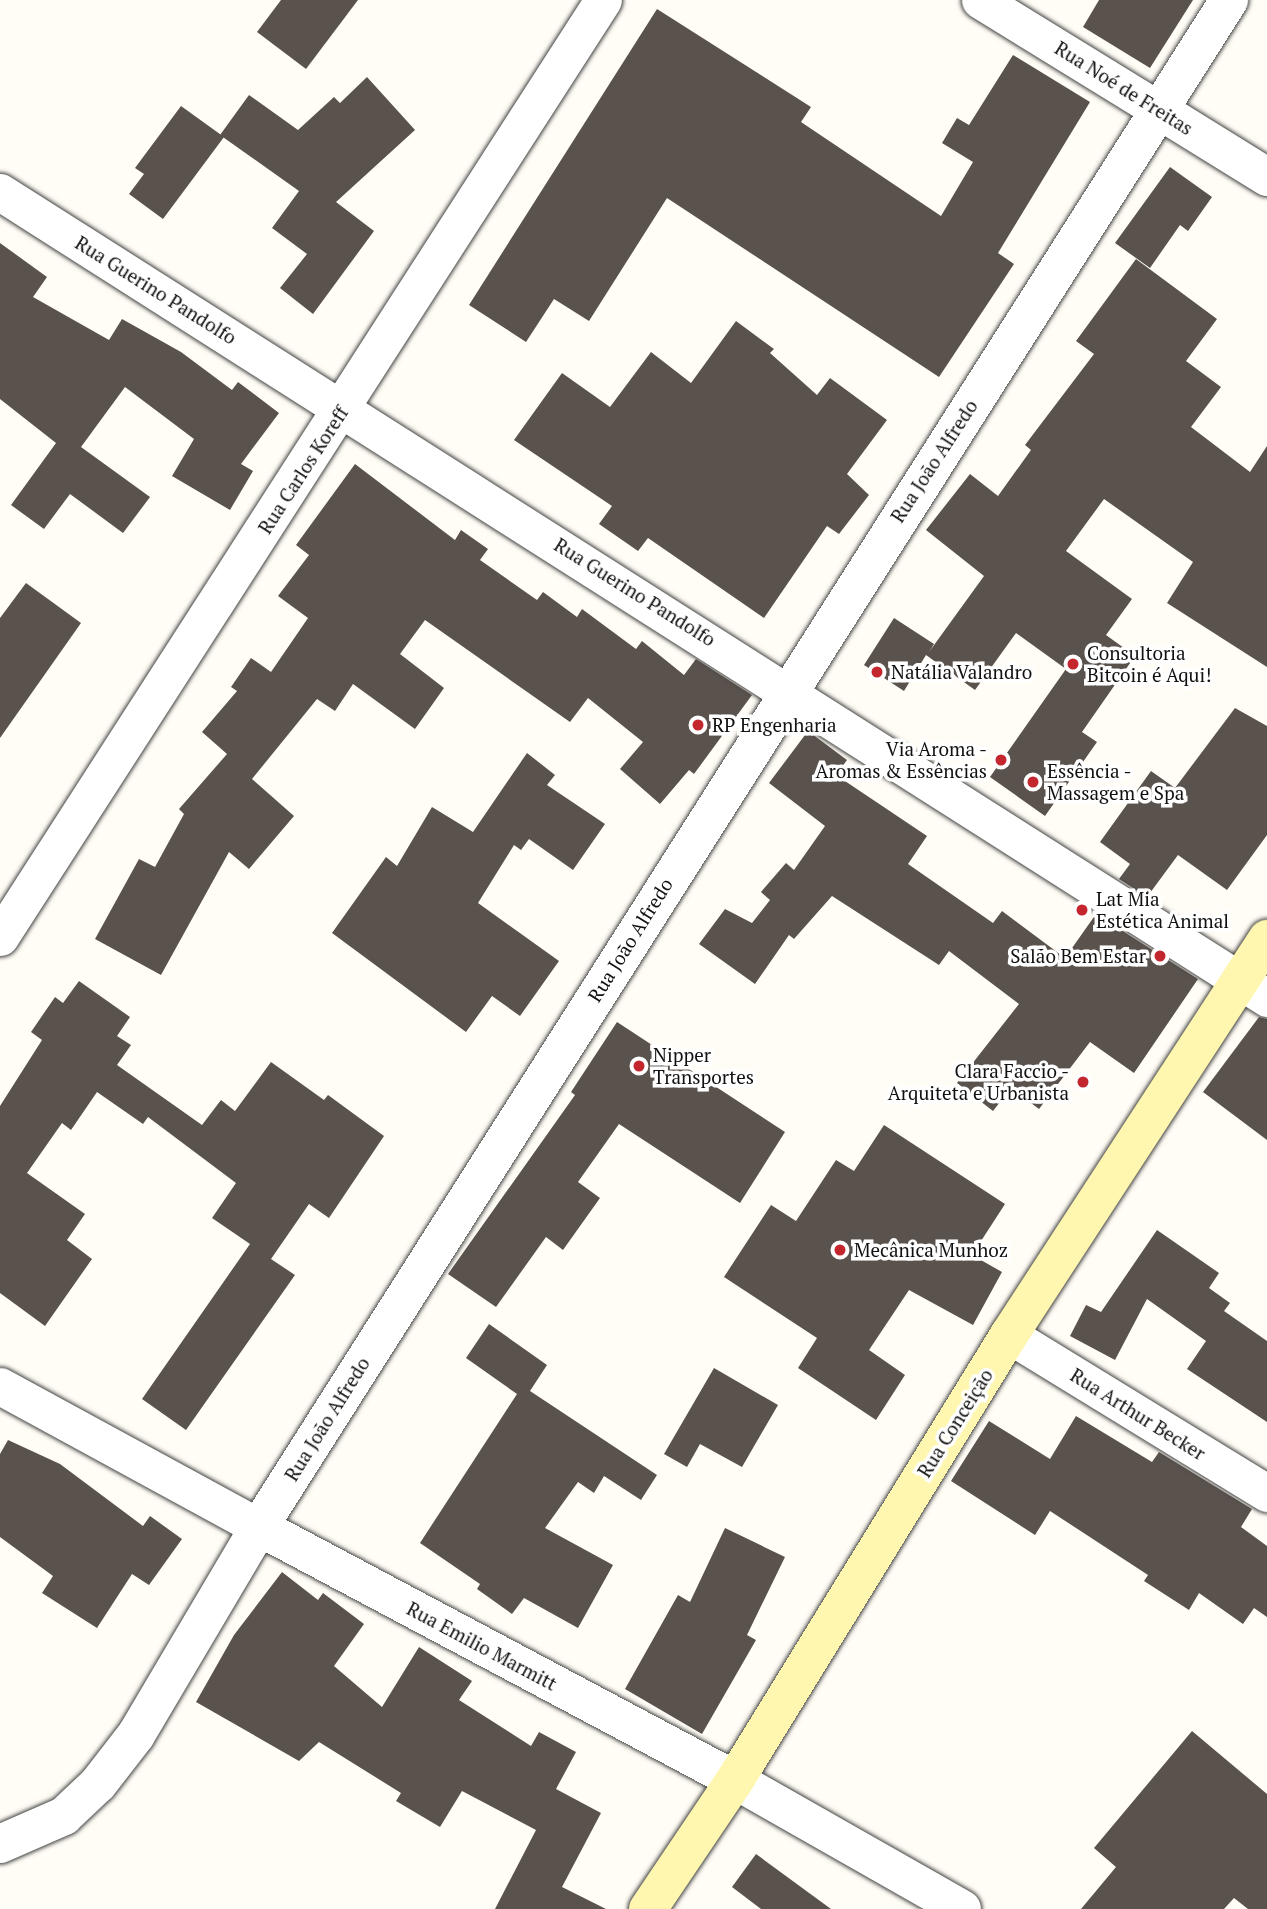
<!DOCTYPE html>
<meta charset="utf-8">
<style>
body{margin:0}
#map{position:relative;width:1267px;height:1909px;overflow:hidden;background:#fffdf5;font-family:"PT Serif",serif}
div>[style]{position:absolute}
.building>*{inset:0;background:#5a524d}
.roads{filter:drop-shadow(0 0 2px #444) drop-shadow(0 0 2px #444)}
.minor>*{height:37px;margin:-18.5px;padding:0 18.5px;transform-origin:18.5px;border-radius:18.5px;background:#fff}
.tertiary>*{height:38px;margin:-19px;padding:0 19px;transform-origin:19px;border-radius:19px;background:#fff}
.secondary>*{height:38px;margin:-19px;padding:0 19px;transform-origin:19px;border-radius:19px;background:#fff6b0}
.dots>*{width:19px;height:19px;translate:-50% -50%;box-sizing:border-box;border:4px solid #fff;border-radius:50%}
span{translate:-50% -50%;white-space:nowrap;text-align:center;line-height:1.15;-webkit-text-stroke:7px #fff;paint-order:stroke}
.street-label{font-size:19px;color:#111}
.poi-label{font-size:19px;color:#111}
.left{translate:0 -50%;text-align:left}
.right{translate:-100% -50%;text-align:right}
</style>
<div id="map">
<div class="building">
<div style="clip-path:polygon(281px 0,358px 0,306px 69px,257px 32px)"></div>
<div style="clip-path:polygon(1099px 0,1193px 0,1150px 68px,1083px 27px)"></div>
<div style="clip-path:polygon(657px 9px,811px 107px,801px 122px,941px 216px,973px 162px,942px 143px,957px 118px,969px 125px,1013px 55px,1090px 102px,998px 253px,1014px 264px,939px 377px,667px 198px,589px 321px,554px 299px,526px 342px,469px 305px)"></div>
<div style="clip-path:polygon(367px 77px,415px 130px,336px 202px,374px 231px,313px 314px,280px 288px,307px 254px,272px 228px,299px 191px,220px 135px,249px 95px,298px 130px,334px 97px,340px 103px)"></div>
<div style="clip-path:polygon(181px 106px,224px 137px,163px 219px,129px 194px,144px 174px,135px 168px)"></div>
<div style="clip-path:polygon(1170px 167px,1212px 197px,1188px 231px,1180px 225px,1150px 268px,1115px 243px)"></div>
<div style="clip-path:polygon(0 243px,47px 277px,33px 297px,109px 340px,122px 319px,181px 352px,232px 390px,238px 382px,279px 413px,241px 464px,253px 471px,230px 510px,172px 476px,194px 439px,125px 387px,81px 447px,150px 497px,123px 533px,70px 494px,44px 529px,11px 505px,56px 443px,0 399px)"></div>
<div style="clip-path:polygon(1136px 259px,1217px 319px,1186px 361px,1221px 387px,1191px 427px,1250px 472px,1267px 446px,1267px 667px,1167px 603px,1193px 562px,1104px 499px,1066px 551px,1132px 599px,1106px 635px,1135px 656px,1082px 732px,1097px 742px,1045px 816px,990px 777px,1066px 669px,1016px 633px,975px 690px,926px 655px,904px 691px,864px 665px,894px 618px,934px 644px,929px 652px,984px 576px,926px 530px,970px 474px,998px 496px,1031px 450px,1025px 445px,1094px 354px,1076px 341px)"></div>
<div style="clip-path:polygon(736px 321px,774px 349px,770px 353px,817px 395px,830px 378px,887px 420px,847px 474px,869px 495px,839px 534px,827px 526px,764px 618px,648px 538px,638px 551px,599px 524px,612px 506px,514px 440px,562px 373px,610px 407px,651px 352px,691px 383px)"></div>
<div style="clip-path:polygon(355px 464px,455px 540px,461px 530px,488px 549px,480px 560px,537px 600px,543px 592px,577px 617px,582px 609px,636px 649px,642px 641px,684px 675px,696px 659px,752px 695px,694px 774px,689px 770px,660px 804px,620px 769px,643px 742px,588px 698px,570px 722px,425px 620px,400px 654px,444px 688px,415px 729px,353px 684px,335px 711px,317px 699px,252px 779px,294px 816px,249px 869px,229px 852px,161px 975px,95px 939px,139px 859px,155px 867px,184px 814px,179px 809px,227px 754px,202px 732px,237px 691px,231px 687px,251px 658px,271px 672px,308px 618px,278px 596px,309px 555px,296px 545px)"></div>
<div style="clip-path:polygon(26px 583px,81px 623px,0 738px,0 618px)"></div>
<div style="clip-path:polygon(1235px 708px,1267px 726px,1267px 835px,1227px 890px,1178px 855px,1147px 897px,1119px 879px,1130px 864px,1100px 842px,1151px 771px,1175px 788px)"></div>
<div style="clip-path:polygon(808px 731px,847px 760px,836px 775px,927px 836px,908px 864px,993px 923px,1002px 911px,1065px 958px,1096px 914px,1198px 979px,1134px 1073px,1090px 1042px,1039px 1109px,1011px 1088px,993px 1111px,957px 1083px,1019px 1004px,949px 951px,939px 965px,832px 896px,794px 939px,789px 935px,755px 984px,699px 944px,725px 909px,752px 923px,770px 900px,761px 892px,786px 863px,794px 870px,825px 826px,769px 783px)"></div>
<div style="clip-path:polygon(527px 753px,555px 775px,547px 785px,605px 824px,573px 870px,529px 839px,521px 850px,514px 845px,478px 903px,559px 961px,520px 1016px,492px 996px,466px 1032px,332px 933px,386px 857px,397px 866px,432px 807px,473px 832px)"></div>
<div style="clip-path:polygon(79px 981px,130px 1017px,117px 1036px,131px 1045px,117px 1065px,202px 1125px,221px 1100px,235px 1111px,271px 1062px,324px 1100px,328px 1095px,384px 1136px,329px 1218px,309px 1204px,271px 1259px,295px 1275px,186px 1430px,142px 1399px,250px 1244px,212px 1218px,236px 1183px,148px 1117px,143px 1124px,97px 1092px,71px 1130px,62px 1123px,27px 1173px,85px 1214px,67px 1240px,92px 1259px,45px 1326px,0 1293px,0 1106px,42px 1040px,31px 1032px,55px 997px,63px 1003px)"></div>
<div style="clip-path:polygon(1259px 1017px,1267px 1019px,1267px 1140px,1203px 1092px)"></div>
<div style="clip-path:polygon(617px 1022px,785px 1132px,740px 1203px,619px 1124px,578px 1182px,600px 1198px,563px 1250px,546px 1237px,496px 1307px,448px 1274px,575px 1095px,571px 1092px)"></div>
<div style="clip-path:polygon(884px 1125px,1005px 1204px,972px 1255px,1002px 1272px,973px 1325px,909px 1290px,869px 1350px,905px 1375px,876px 1420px,798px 1368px,817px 1338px,724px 1277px,771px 1205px,796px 1221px,836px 1160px,854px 1171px)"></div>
<div style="clip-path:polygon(1157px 1230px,1219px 1273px,1209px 1288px,1230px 1303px,1224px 1311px,1267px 1341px,1267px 1422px,1187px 1369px,1206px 1341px,1147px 1299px,1115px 1360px,1070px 1336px,1086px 1305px,1101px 1312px)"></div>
<div style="clip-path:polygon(489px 1324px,547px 1365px,530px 1391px,657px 1475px,641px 1500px,604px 1476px,594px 1493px,578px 1482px,545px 1528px,613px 1565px,578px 1628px,524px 1598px,512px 1614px,477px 1589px,480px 1584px,420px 1543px,517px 1394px,466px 1358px)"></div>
<div style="clip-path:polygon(714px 1368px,778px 1405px,742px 1467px,700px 1444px,687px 1467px,664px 1454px)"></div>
<div style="clip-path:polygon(1076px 1416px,1152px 1462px,1159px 1452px,1252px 1509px,1241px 1527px,1267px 1546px,1267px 1617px,1254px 1608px,1243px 1624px,1199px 1593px,1189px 1610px,1144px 1581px,1148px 1575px,1050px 1511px,1035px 1535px,951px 1481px,989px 1421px,1050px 1459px)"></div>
<div style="clip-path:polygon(8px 1440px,60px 1464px,143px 1526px,150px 1516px,182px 1539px,149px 1585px,132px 1574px,97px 1628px,42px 1593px,53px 1576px,0 1537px,0 1454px)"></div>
<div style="clip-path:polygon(725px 1528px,785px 1557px,747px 1635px,756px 1640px,702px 1734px,625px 1689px,678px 1595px,690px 1602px)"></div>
<div style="clip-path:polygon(282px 1572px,318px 1600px,323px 1593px,364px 1624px,334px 1666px,382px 1707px,419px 1647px,472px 1681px,459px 1700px,531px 1746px,539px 1732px,576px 1752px,556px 1789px,601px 1813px,562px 1887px,606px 1909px,495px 1909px,536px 1830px,462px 1791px,440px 1827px,396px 1801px,401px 1793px,319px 1742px,299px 1761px,196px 1702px,234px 1635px)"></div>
<div style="clip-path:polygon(1192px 1731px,1267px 1794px,1267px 1909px,1248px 1909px,1234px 1898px,1224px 1909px,1081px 1909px,1116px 1867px,1094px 1848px)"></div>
<div style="clip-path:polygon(756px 1854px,831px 1909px,761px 1909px,732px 1887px)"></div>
</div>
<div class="roads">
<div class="minor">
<div style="left:980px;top:0;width:210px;rotate:31.6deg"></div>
<div style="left:0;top:192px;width:1502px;rotate:32.46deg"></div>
<div style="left:0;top:937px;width:1114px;rotate:-57.24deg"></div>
<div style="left:1009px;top:1335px;width:303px;rotate:31.5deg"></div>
<div style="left:0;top:1386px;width:295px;rotate:28.6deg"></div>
</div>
<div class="tertiary">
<div style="left:1159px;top:110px;width:127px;rotate:31.8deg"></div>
<div style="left:259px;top:1527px;width:539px;rotate:27.99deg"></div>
<div style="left:735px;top:1780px;width:261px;rotate:29.6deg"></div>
<div style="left:0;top:1844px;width:70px;rotate:-23.6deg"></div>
<div style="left:64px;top:1816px;width:47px;rotate:-43.3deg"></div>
<div style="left:98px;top:1784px;width:62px;rotate:-52.2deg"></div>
<div style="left:136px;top:1735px;width:242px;rotate:-59.4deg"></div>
<div style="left:259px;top:1527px;width:1809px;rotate:-57.57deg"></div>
</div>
<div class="secondary">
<div style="left:648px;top:1909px;width:156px;rotate:-56deg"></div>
<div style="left:735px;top:1780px;width:523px;rotate:-58.38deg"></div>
<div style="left:1009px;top:1335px;width:473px;rotate:-56.9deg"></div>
</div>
</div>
<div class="dots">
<div style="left:1073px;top:664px;background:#c4262e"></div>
<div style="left:877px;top:672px;background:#c4262e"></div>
<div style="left:698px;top:725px;background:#c4262e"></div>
<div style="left:1001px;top:760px;background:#c4262e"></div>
<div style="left:1033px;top:782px;background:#c4262e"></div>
<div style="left:1082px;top:910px;background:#c4262e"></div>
<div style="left:1160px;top:956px;background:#c4262e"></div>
<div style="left:639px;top:1066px;background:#c4262e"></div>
<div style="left:1083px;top:1082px;background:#c4262e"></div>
<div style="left:840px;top:1250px;background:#c4262e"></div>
</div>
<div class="street-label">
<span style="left:1124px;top:88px;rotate:32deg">Rua Noé de Freitas</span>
<span style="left:156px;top:290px;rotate:32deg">Rua Guerino Pandolfo</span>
<span style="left:934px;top:461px;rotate:-57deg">Rua João Alfredo</span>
<span style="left:303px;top:470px;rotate:-57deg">Rua Carlos Koreff</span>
<span style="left:635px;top:592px;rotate:32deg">Rua Guerino Pandolfo</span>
<span style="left:630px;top:940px;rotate:-58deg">Rua João Alfredo</span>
<span style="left:1138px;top:1414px;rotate:32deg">Rua Arthur Becker</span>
<span style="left:327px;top:1419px;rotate:-58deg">Rua João Alfredo</span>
<span style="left:955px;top:1423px;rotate:-58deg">Rua Conceição</span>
<span style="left:482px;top:1646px;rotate:28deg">Rua Emilio Marmitt</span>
</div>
<div class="poi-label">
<span class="left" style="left:1087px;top:664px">Consultoria<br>Bitcoin é Aqui!</span>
<span class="left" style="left:891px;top:672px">Natália Valandro</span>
<span class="left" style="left:712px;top:725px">RP Engenharia</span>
<span class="right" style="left:987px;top:760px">Via Aroma -<br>Aromas &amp; Essências</span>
<span class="left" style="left:1047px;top:782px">Essência -<br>Massagem e Spa</span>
<span class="left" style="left:1096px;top:910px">Lat Mia<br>Estética Animal</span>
<span class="right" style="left:1146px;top:956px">Salão Bem Estar</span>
<span class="left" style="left:653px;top:1066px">Nipper<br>Transportes</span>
<span class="right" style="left:1069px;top:1082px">Clara Faccio -<br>Arquiteta e Urbanista</span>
<span class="left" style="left:854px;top:1250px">Mecânica Munhoz</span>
</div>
</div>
